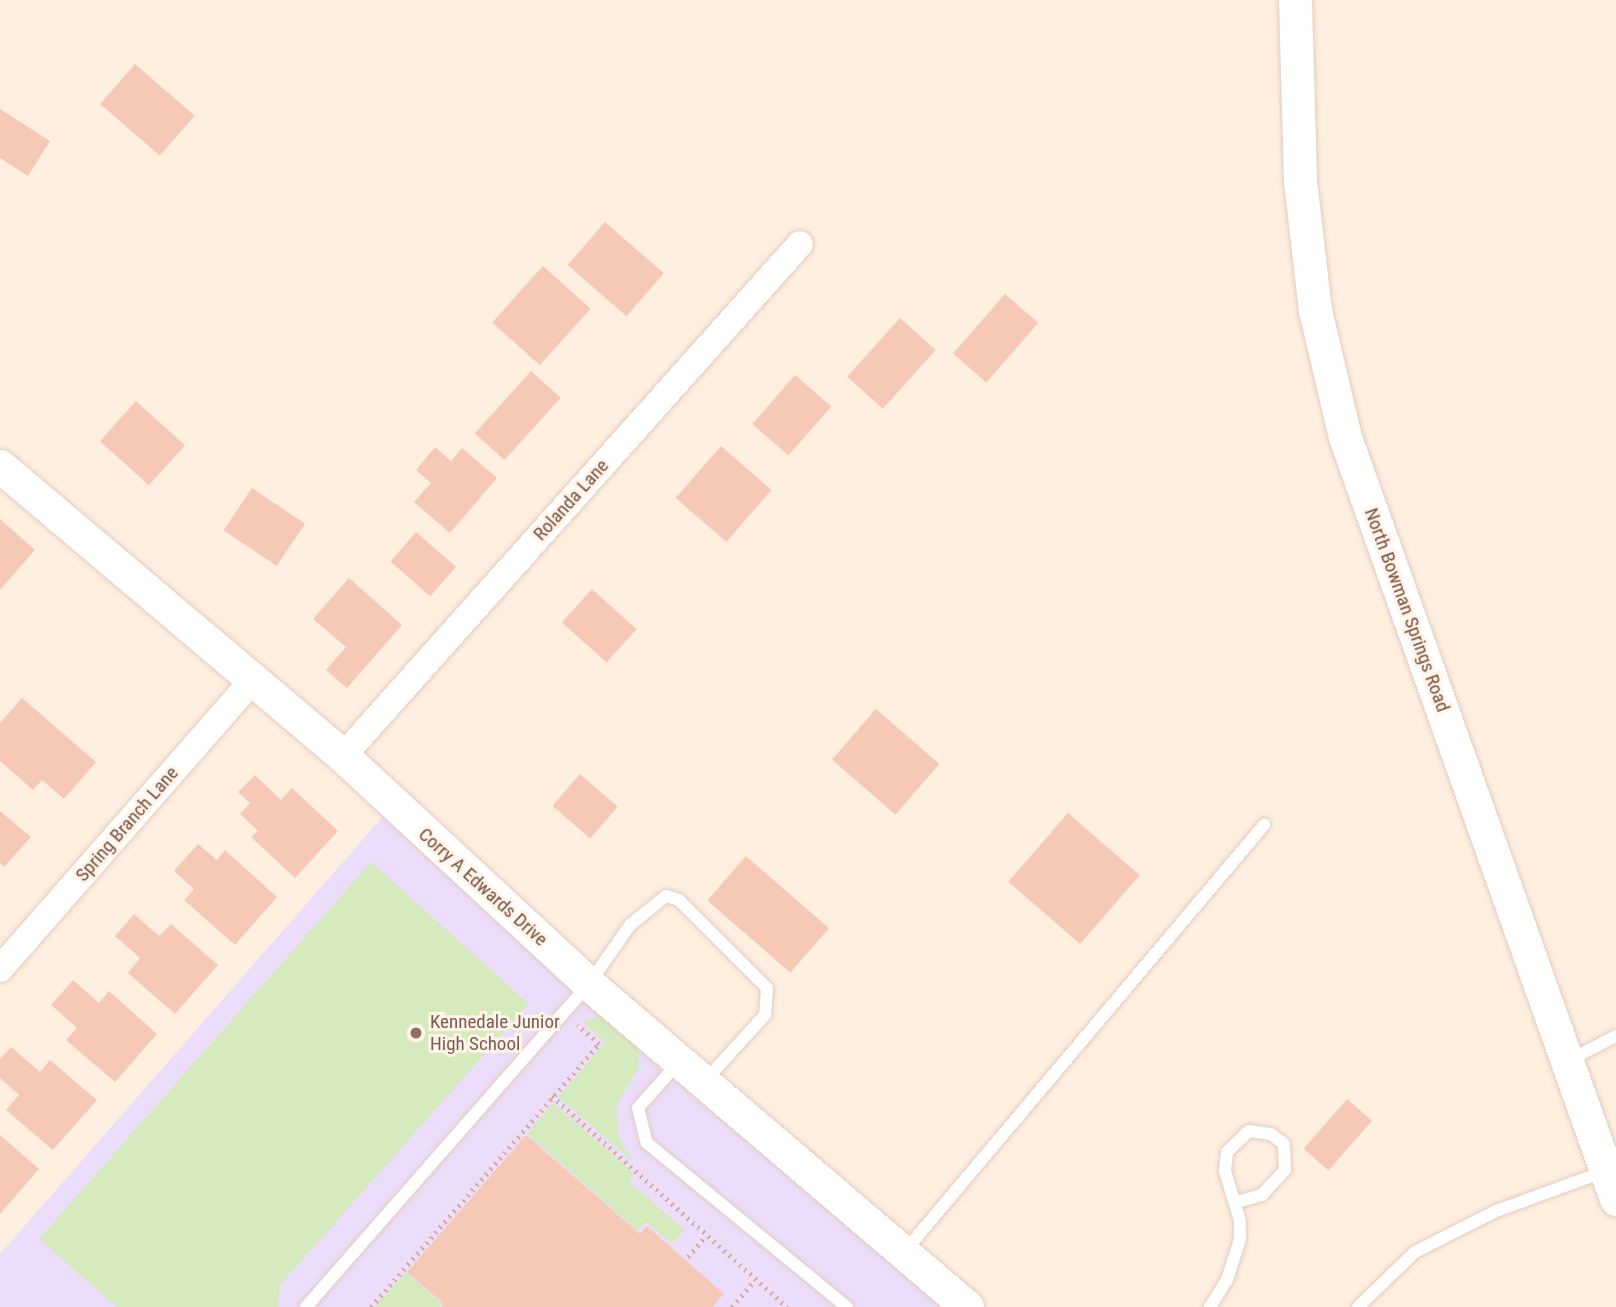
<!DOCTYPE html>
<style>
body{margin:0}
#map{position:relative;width:1616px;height:1307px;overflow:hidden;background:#feefe0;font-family:"Roboto Condensed",sans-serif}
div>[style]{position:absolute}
.education>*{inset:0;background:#ecddfa}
.green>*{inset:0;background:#d5ebbe}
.building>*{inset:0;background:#f5c9b6;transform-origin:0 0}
.path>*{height:4.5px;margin-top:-2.25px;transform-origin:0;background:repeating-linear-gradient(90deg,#d9ac99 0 2px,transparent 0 7px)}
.roads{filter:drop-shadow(0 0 2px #e4ccbe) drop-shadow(0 0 2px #e4ccbe)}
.service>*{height:12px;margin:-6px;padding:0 6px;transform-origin:6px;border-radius:6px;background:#fff}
.minor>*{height:26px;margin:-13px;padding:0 13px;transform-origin:13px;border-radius:13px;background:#fff}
.tertiary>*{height:33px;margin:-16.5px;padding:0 16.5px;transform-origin:16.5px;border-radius:16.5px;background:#fff}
.dots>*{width:19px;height:19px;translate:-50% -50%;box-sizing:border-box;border:4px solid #fff4e7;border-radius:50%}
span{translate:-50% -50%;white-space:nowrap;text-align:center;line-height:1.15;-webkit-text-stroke:6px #fff4e7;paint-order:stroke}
.street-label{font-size:19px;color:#765246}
.education-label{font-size:19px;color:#785e54}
.left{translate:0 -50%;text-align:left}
</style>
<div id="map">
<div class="education">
<div style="clip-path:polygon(386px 813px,954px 1307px,0 1307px,0 1254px)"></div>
</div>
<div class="green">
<div style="clip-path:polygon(371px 862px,529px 1004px,280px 1285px,278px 1307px,117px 1307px,39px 1239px)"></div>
<div style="clip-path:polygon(603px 1015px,636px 1039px,640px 1053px,638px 1069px,617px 1105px,618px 1136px,633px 1162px,558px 1097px,605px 1043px,583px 1022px)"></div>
<div style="clip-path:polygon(553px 1103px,635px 1174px,629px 1182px,685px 1230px,672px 1244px,646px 1222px,638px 1231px,527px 1134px)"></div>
<div style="clip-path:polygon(406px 1272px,442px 1304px,439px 1307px,375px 1307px)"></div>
</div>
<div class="building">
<div style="left:135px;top:64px;width:79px;height:53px;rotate:41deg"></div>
<div style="clip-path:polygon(0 109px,50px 141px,28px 176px,0 158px)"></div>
<div style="left:605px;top:222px;width:78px;height:57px;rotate:41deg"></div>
<div style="left:543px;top:266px;width:64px;height:76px;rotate:42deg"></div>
<div style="left:1005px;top:294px;width:44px;height:79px;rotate:41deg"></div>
<div style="left:900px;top:318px;width:48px;height:79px;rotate:42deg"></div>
<div style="left:531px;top:371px;width:40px;height:84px;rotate:42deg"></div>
<div style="left:795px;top:375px;width:48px;height:65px;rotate:41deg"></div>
<div style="left:136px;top:401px;width:66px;height:54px;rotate:42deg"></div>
<div style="left:721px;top:446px;width:67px;height:69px;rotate:41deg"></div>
<div style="clip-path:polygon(435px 447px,451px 461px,462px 448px,497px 478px,450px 533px,414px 502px,431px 483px,416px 470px)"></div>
<div style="left:252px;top:488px;width:64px;height:51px;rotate:34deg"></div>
<div style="clip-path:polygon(0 519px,35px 550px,0 590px)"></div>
<div style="left:416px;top:532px;width:53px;height:39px;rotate:41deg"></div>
<div style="clip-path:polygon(349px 578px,402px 625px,347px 688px,326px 670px,346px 647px,313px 619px)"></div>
<div style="left:592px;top:589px;width:60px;height:45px;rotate:42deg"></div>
<div style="clip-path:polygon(22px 698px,96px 762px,64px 799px,42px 780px,33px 790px,0 761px,0 723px)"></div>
<div style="left:876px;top:709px;width:84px;height:67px;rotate:41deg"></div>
<div style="left:580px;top:774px;width:50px;height:42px;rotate:41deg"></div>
<div style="clip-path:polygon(255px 775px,281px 800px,292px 788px,338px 831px,295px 878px,251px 837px,258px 831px,240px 814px,250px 803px,238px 792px)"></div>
<div style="clip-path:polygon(0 811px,31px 837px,4px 867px,0 863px)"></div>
<div style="left:1068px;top:813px;width:95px;height:91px;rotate:41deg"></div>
<div style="clip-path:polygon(198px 844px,217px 860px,225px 850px,277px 897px,235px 945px,184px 900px,194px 889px,174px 871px)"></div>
<div style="left:746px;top:856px;width:110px;height:59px;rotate:41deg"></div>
<div style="clip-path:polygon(134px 914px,159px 936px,171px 924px,218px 965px,175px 1014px,128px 973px,140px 958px,115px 936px)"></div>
<div style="clip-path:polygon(73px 980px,99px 1003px,109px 991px,157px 1034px,115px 1082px,66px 1040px,77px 1028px,51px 1005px)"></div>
<div style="clip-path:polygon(11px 1047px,40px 1072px,50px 1060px,97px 1100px,53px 1150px,6px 1110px,19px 1095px,0 1078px,0 1059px)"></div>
<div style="left:1347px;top:1099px;width:33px;height:66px;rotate:41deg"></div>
<div style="clip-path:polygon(0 1135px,39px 1169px,0 1214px)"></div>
<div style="clip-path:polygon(526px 1135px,640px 1234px,647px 1226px,724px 1294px,712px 1307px,441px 1307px,444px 1304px,407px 1272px)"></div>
</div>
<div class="path">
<div style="left:552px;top:1096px;width:316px;rotate:41.9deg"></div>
<div style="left:688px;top:1257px;width:26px;rotate:-50deg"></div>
<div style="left:371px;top:1307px;width:348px;rotate:-49.1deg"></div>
<div style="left:599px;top:1044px;width:29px;rotate:-139deg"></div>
<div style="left:732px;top:1307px;width:34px;rotate:-50deg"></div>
</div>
<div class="roads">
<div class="service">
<div style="left:1568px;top:1061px;width:54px;rotate:-27.5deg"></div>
<div style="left:678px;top:1063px;width:60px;rotate:131.6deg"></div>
<div style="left:638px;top:1108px;width:36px;rotate:76deg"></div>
<div style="left:647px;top:1143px;width:259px;rotate:39.4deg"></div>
<div style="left:904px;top:1252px;width:559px;rotate:-49.87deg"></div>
<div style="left:306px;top:1307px;width:429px;rotate:-48.8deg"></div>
<div style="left:589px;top:984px;width:72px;rotate:-55.2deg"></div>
<div style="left:630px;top:925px;width:46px;rotate:-38.9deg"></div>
<div style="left:666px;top:896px;width:14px;rotate:17deg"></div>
<div style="left:679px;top:900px;width:124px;rotate:45deg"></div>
<div style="left:767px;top:988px;width:27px;rotate:94deg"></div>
<div style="left:765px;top:1015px;width:89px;rotate:132.3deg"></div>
<div style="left:1210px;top:1307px;width:32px;rotate:-58deg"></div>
<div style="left:1227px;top:1280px;width:43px;rotate:-72.4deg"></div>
<div style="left:1240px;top:1239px;width:18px;rotate:-90deg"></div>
<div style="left:1240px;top:1221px;width:52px;rotate:-106.7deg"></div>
<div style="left:1225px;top:1171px;width:19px;rotate:-84deg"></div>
<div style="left:1227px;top:1152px;width:30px;rotate:-44deg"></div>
<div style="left:1249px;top:1131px;width:22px;rotate:8deg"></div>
<div style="left:1271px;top:1134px;width:16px;rotate:38deg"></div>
<div style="left:1284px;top:1144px;width:26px;rotate:88deg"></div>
<div style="left:1285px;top:1170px;width:34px;rotate:133deg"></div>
<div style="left:1262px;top:1195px;width:28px;rotate:165deg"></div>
<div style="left:1358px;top:1307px;width:79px;rotate:-44deg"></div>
<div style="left:1415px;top:1252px;width:91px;rotate:-26.8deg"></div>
<div style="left:1496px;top:1211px;width:117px;rotate:-20deg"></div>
</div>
<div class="minor">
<div style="left:343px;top:756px;width:686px;rotate:-48.25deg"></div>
<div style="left:0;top:969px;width:384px;rotate:-48.8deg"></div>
</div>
<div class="tertiary">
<div style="left:1295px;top:0;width:181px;rotate:88.4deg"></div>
<div style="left:1300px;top:181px;width:130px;rotate:83.4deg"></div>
<div style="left:1315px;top:310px;width:130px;rotate:76.7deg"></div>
<div style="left:1345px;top:437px;width:809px;rotate:70.42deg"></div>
<div style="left:0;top:466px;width:449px;rotate:40.2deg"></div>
<div style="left:343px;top:756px;width:335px;rotate:42.8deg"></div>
<div style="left:589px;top:984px;width:497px;rotate:40.5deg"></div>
</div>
</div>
<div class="dots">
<div style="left:416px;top:1033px;background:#8d6e63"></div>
</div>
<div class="street-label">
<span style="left:571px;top:500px;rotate:-48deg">Rolanda Lane</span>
<span style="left:1407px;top:610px;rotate:70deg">North Bowman Springs Road</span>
<span style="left:127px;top:824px;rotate:-49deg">Spring Branch Lane</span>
<span style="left:483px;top:887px;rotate:42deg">Corry A Edwards Drive</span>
</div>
<div class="education-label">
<span class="left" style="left:430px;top:1033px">Kennedale Junior<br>High School</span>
</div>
</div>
